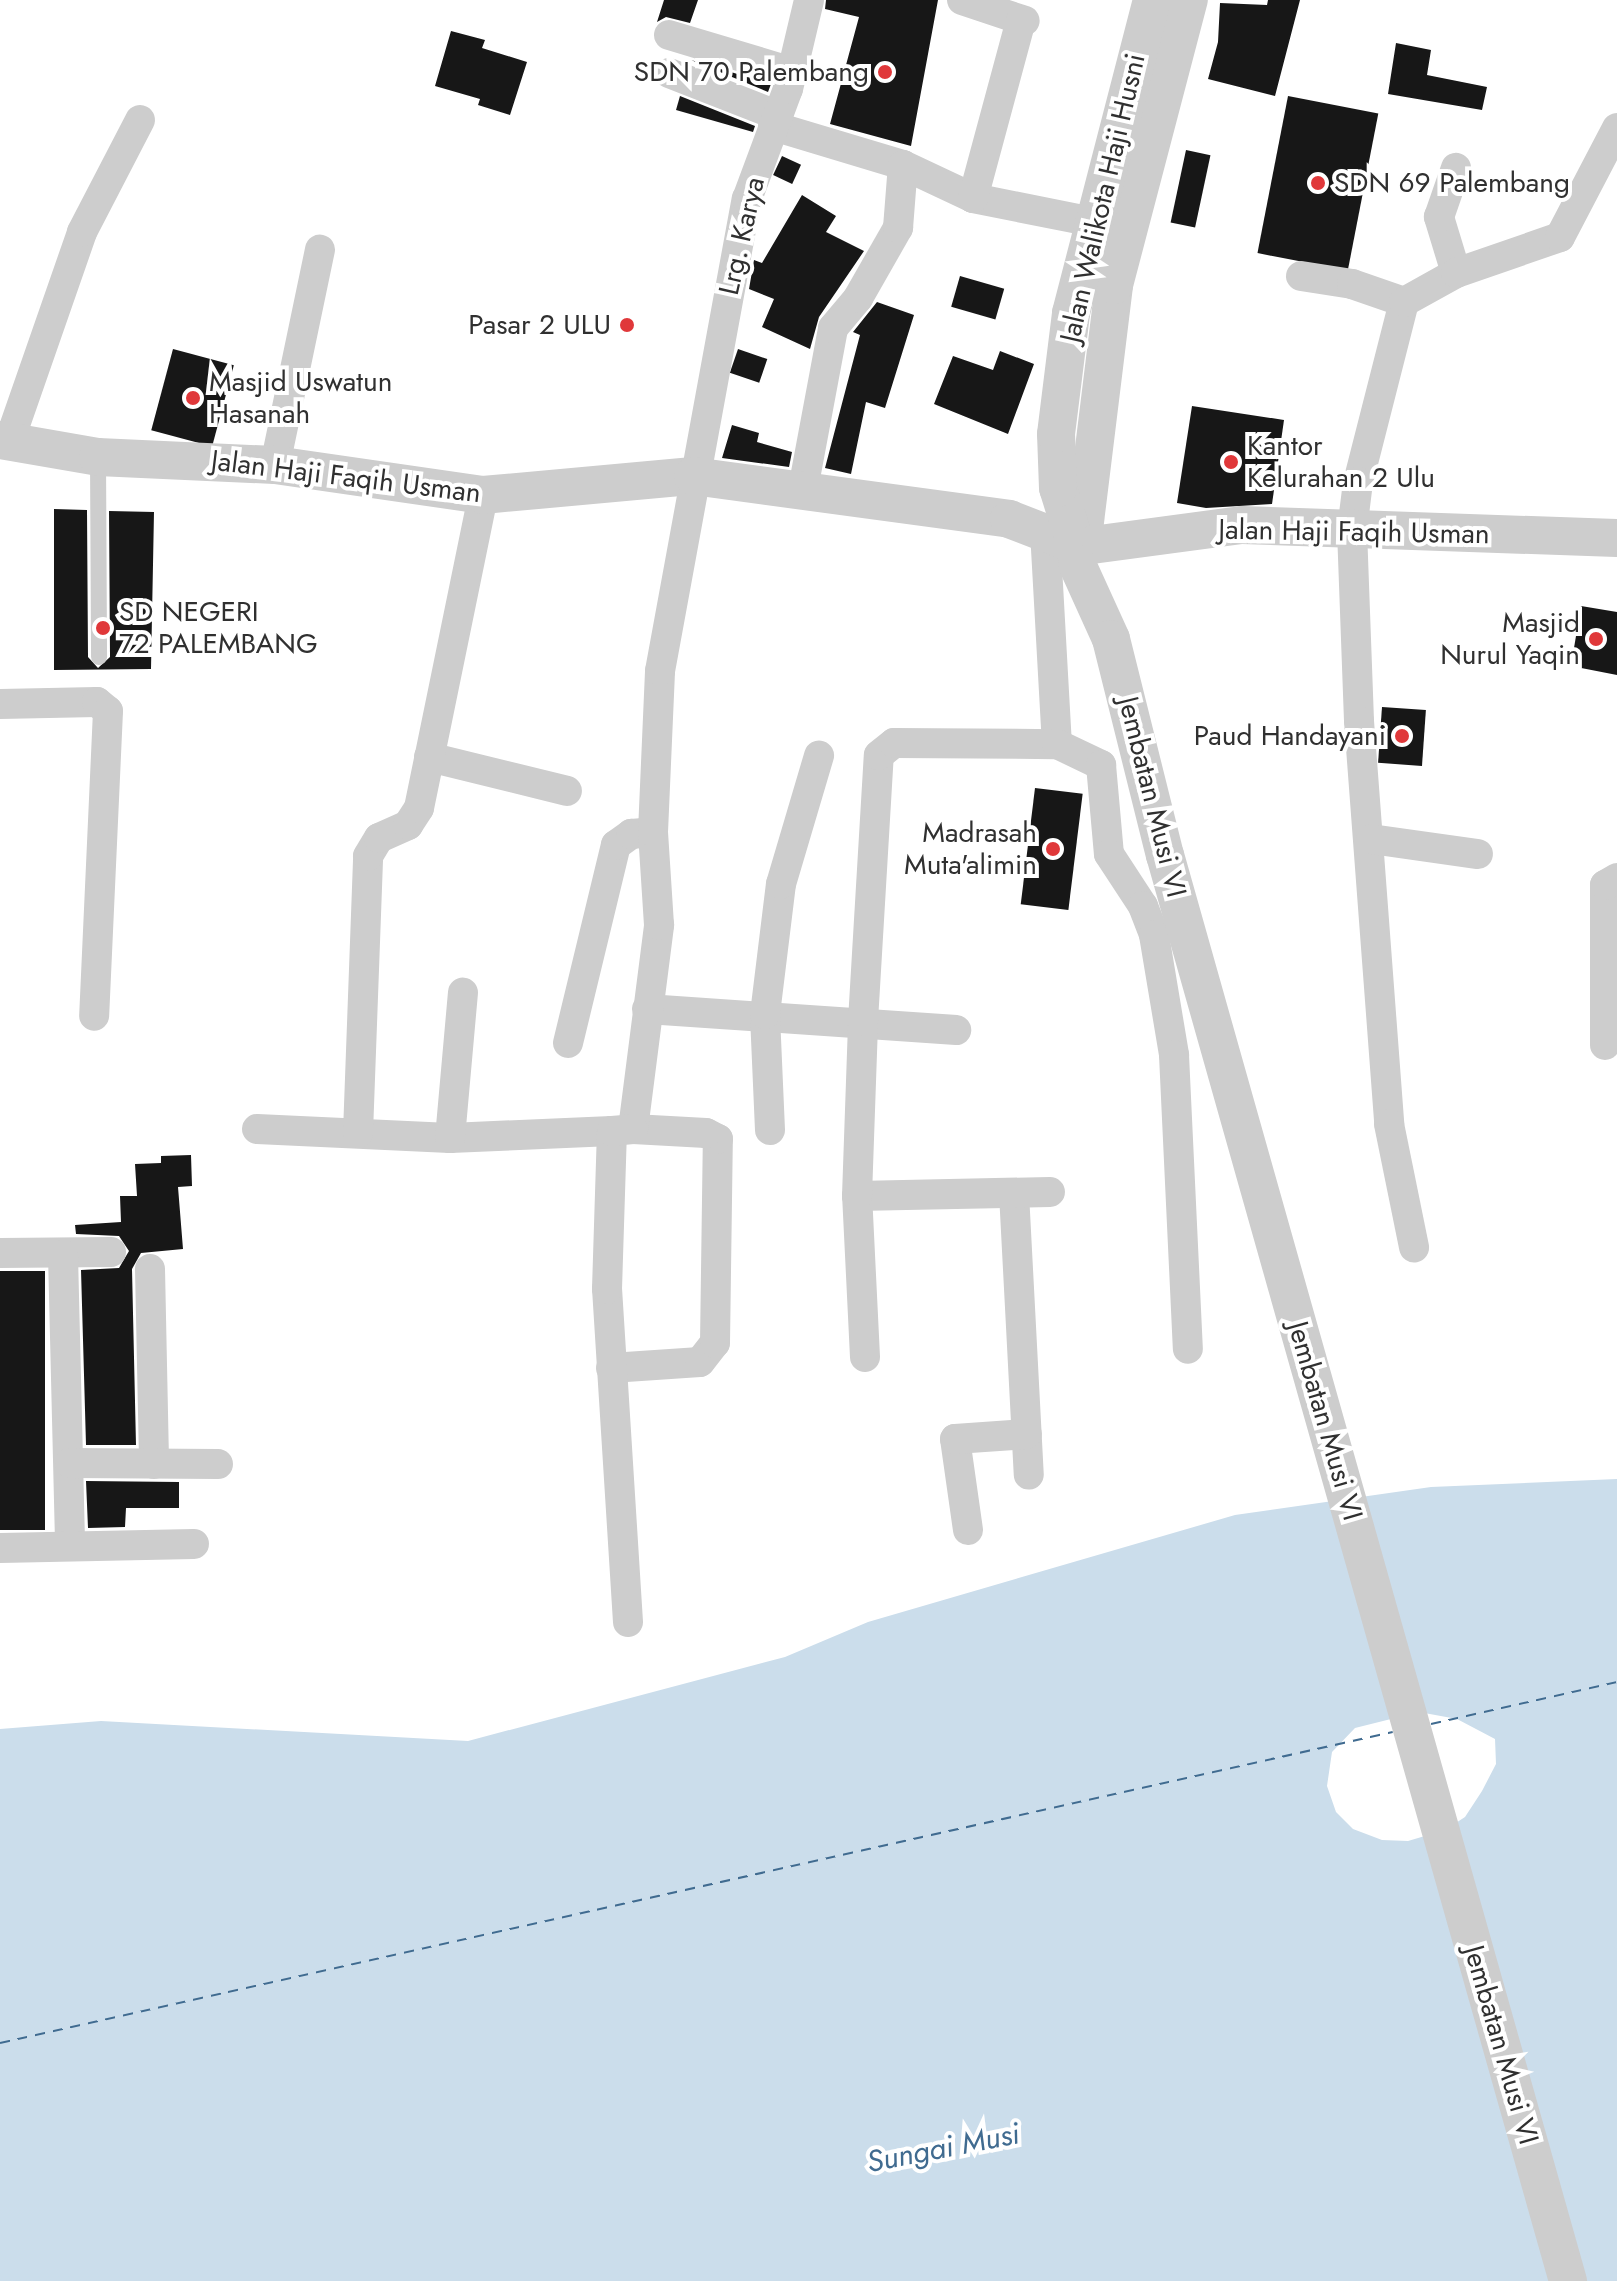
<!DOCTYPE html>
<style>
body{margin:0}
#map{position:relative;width:1617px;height:2281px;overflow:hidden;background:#fff;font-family:Jost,sans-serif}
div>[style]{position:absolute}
.water>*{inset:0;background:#cbddeb}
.ferry>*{height:2px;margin-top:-1px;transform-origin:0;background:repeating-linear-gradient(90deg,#406b90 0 10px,transparent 0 18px)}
.building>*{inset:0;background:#171717;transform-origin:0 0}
.service>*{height:16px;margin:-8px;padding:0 8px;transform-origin:8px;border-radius:8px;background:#cdcdcd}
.minor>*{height:30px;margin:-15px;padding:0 15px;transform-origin:15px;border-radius:15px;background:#cdcdcd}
.tertiary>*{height:38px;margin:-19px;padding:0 19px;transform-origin:19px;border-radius:19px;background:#cdcdcd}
.dots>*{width:22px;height:22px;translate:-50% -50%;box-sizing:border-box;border:4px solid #fff;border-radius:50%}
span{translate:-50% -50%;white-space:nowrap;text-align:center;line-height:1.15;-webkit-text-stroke:8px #fff;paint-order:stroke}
.poi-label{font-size:28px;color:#303030}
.right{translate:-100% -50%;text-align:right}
.left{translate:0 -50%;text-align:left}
.street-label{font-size:28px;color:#303030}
.water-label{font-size:30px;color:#406b90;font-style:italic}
</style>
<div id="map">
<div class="water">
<div style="clip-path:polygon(evenodd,1617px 1479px,1617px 2281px,0 2281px,0 1729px,101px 1721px,468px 1741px,785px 1657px,868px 1622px,1235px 1515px,1431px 1487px,1617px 1479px,1419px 1712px,1457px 1719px,1495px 1739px,1496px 1764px,1482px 1791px,1465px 1817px,1445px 1830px,1408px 1841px,1382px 1840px,1353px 1829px,1336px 1812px,1327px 1786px,1332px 1752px,1355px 1728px,1419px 1712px)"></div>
</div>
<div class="ferry">
<div style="left:1431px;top:1724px;width:191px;rotate:-12.7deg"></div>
<div style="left:0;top:2043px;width:1427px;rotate:-12.59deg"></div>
</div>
<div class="building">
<div style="clip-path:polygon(664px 0,698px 0,690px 23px,666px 17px,657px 22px)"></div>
<div style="clip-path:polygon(826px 0,938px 0,911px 146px,830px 124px,859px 17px,825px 9px)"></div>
<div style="clip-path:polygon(1268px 0,1300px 0,1275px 96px,1208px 79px,1218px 42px,1220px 3px,1267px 5px)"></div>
<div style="clip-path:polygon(451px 31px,485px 40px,482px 48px,527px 62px,510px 115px,478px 105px,480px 99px,435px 86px)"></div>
<div style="clip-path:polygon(1396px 43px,1431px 50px,1427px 75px,1487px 87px,1482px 110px,1388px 94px)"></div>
<div style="clip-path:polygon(691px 60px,771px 84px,768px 92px)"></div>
<div style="clip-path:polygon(680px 96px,755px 126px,753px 132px,676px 110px)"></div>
<div style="left:1288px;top:96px;width:92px;height:160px;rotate:11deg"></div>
<div style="left:1186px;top:150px;width:25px;height:74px;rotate:12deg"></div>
<div style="left:782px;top:156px;width:21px;height:21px;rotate:25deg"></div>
<div style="clip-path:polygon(802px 195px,836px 216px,826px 232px,864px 251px,819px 317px,810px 349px,762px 327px,774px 299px,749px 289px,754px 260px,762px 263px)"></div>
<div style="left:960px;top:276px;width:46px;height:32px;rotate:16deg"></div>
<div style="clip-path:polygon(877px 302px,914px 315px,885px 408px,866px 402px,851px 474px,825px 468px,860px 335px,853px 332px)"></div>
<div style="left:173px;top:349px;width:63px;height:84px;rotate:15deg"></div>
<div style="left:738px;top:349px;width:31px;height:25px;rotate:19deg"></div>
<div style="clip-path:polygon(1000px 351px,1034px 364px,1008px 434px,934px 404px,953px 356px,993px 370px)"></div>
<div style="clip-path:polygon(1192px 406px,1284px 420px,1272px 504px,1206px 508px,1177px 503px)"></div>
<div style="clip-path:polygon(732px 425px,759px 433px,757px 442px,792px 452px,789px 467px,722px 458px)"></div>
<div style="clip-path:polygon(54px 509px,87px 510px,88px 657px,98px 668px,110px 657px,109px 511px,154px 512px,151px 669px,54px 670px)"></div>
<div style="clip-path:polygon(1581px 606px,1617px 612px,1617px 675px,1571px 666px)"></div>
<div style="left:1382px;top:707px;width:44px;height:56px;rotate:4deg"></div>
<div style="left:1035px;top:788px;width:48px;height:117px;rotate:7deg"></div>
<div style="clip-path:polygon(191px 1155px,192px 1186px,178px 1187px,183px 1249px,141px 1253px,132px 1269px,136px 1445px,86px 1445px,81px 1270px,119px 1268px,129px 1251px,119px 1236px,76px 1234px,75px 1225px,121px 1222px,120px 1196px,137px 1196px,135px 1164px,161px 1163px,161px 1156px)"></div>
<div style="left:0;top:1271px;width:45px;height:259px"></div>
<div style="clip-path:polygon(86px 1481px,179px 1482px,179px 1508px,126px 1508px,125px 1527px,88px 1528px)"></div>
</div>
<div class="service">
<div style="left:98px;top:457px;width:200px;rotate:89.7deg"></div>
</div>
<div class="minor">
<div style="left:962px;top:0;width:66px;rotate:18.4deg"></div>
<div style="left:669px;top:35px;width:128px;rotate:16.7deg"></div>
<div style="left:669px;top:73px;width:116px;rotate:21.3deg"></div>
<div style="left:773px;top:126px;width:136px;rotate:16.7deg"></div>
<div style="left:903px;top:165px;width:77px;rotate:25.2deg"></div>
<div style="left:973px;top:198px;width:122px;rotate:11.3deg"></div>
<div style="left:973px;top:198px;width:184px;rotate:-74.9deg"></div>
<div style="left:1456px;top:273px;width:59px;rotate:-106.9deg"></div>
<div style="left:1439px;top:217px;width:52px;rotate:-70.9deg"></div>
<div style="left:1301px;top:276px;width:52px;rotate:8.9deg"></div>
<div style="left:1352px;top:284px;width:55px;rotate:19.1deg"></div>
<div style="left:1404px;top:302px;width:186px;rotate:104.3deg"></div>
<div style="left:1358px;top:482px;width:48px;rotate:97.1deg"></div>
<div style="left:1352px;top:530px;width:191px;rotate:87.9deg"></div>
<div style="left:1359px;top:721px;width:404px;rotate:85.7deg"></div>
<div style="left:1389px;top:1124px;width:126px;rotate:78.5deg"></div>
<div style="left:1404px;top:302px;width:60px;rotate:-29.1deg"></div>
<div style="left:1456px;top:273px;width:110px;rotate:-19.1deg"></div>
<div style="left:1560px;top:237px;width:123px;rotate:-62.4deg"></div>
<div style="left:9px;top:442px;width:222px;rotate:-70.8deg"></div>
<div style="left:82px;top:232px;width:126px;rotate:-62.6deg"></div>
<div style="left:275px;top:465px;width:220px;rotate:-78.2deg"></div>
<div style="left:803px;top:489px;width:164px;rotate:-79.4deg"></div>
<div style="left:833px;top:328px;width:39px;rotate:-50deg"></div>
<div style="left:858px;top:298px;width:81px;rotate:-60.3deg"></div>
<div style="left:898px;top:228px;width:63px;rotate:-85.5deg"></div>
<div style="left:1045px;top:531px;width:213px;rotate:86.8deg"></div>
<div style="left:0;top:704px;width:97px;rotate:-1.2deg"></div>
<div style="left:97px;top:702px;width:14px;rotate:39deg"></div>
<div style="left:108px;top:711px;width:305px;rotate:92.6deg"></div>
<div style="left:429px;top:757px;width:142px;rotate:13.8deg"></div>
<div style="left:1371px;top:839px;width:108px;rotate:8deg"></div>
<div style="left:647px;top:1009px;width:310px;rotate:3.9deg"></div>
<div style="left:568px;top:1043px;width:204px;rotate:-76.4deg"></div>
<div style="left:616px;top:845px;width:19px;rotate:-36deg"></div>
<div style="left:631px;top:834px;width:22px;rotate:-5deg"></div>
<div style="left:1605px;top:1045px;width:160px;rotate:-90deg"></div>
<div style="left:1605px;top:885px;width:14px;rotate:-30deg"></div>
<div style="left:257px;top:1129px;width:193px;rotate:2.7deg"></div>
<div style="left:450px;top:1138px;width:162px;rotate:-2.5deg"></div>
<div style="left:770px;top:1130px;width:116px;rotate:-92.5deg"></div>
<div style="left:765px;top:1014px;width:131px;rotate:-83deg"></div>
<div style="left:781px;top:884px;width:134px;rotate:-73.5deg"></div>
<div style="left:358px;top:1133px;width:277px;rotate:-87.9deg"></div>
<div style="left:368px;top:856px;width:21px;rotate:-59deg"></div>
<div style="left:379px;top:838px;width:32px;rotate:-24deg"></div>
<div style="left:408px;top:825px;width:20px;rotate:-57deg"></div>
<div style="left:419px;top:808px;width:319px;rotate:-78.4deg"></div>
<div style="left:450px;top:1138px;width:146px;rotate:-84.9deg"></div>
<div style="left:1014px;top:1193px;width:282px;rotate:87deg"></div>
<div style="left:857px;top:1196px;width:193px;rotate:-1.2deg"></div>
<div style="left:0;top:1253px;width:111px;rotate:-0.5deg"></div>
<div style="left:63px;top:1255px;width:291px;rotate:88.6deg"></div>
<div style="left:150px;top:1269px;width:195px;rotate:88.8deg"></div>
<div style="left:865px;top:1357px;width:161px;rotate:-92.8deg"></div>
<div style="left:857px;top:1196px;width:175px;rotate:-88deg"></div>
<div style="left:863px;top:1021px;width:266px;rotate:-86.6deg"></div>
<div style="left:879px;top:755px;width:19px;rotate:-39deg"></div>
<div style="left:894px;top:743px;width:163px;rotate:0.4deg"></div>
<div style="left:1057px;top:744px;width:49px;rotate:25.5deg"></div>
<div style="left:1101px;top:765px;width:89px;rotate:84.9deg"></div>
<div style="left:1109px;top:854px;width:62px;rotate:56.8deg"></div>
<div style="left:1143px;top:906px;width:31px;rotate:69deg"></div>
<div style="left:1154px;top:935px;width:122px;rotate:80.5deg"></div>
<div style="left:1174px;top:1055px;width:294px;rotate:87.3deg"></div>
<div style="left:611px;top:1368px;width:89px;rotate:-3.9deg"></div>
<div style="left:700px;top:1362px;width:24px;rotate:-52deg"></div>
<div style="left:715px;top:1343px;width:204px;rotate:-89.2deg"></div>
<div style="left:718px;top:1139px;width:13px;rotate:-153deg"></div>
<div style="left:706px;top:1133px;width:73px;rotate:-176.9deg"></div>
<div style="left:633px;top:1129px;width:206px;rotate:-82.7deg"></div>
<div style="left:659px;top:925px;width:93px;rotate:-93.7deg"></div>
<div style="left:653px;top:832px;width:161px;rotate:-87.5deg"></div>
<div style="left:660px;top:671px;width:480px;rotate:-79.6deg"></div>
<div style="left:747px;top:199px;width:117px;rotate:-69.6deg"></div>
<div style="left:788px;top:89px;width:91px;rotate:-76.7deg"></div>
<div style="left:70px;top:1463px;width:148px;rotate:0.4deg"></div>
<div style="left:968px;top:1530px;width:92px;rotate:-98.1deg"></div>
<div style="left:955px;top:1439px;width:72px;rotate:-4deg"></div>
<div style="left:0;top:1548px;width:194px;rotate:-1.2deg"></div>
<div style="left:628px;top:1622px;width:334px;rotate:-93.6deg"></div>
<div style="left:607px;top:1289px;width:158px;rotate:-88.2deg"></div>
<div style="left:612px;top:1131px;width:21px;rotate:-5deg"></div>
</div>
<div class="tertiary">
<div style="left:0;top:440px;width:99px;rotate:9.8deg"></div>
<div style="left:98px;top:457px;width:177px;rotate:2.6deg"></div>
<div style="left:275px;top:465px;width:210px;rotate:8.2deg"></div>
<div style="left:483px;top:495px;width:211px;rotate:-5.2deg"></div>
<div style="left:693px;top:476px;width:319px;rotate:7.7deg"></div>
<div style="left:1009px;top:519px;width:64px;rotate:21deg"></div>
<div style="left:1083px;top:538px;width:255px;rotate:-83deg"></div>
<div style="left:1114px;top:285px;width:295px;rotate:-75.3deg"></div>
<div style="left:1074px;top:539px;width:53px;rotate:-107.4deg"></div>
<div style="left:1058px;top:488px;width:54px;rotate:-92.1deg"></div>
<div style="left:1056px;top:434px;width:122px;rotate:-82.9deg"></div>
<div style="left:1071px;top:313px;width:323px;rotate:-75.5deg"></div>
<div style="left:1092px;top:545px;width:151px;rotate:-7.6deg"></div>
<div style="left:1242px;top:525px;width:375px;rotate:2deg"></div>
<div style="left:1077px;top:564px;width:82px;rotate:65.6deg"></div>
<div style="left:1111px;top:639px;width:223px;rotate:76deg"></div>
<div style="left:1165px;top:855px;width:1482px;rotate:74.22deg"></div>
</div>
<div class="dots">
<div style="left:885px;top:72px;background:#e0383a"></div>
<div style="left:1318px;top:183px;background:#e0383a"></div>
<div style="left:627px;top:325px;background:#e0383a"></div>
<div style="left:193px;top:398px;background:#e0383a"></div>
<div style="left:1231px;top:462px;background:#e0383a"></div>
<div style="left:103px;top:628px;background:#e0383a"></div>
<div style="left:1596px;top:639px;background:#e0383a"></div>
<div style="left:1402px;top:736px;background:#e0383a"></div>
<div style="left:1053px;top:849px;background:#e0383a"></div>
</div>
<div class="poi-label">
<span class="right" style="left:869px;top:72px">SDN 70 Palembang</span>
<span class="left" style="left:1334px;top:183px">SDN 69 Palembang</span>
<span class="right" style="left:611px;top:325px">Pasar 2 ULU</span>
<span class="left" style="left:209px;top:398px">Masjid Uswatun<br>Hasanah</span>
<span class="left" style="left:1247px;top:462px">Kantor<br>Kelurahan 2 Ulu</span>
<span class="left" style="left:119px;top:628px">SD NEGERI<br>72 PALEMBANG</span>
<span class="right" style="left:1580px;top:639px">Masjid<br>Nurul Yaqin</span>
<span class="right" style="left:1386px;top:736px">Paud Handayani</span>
<span class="right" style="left:1037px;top:849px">Madrasah<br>Muta'alimin</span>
</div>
<div class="street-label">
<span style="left:1103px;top:198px;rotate:-77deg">Jalan Walikota Haji Husni</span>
<span style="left:742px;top:236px;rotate:-77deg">Lrg. Karya</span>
<span style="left:346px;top:477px;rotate:7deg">Jalan Haji Faqih Usman</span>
<span style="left:1354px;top:532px;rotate:1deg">Jalan Haji Faqih Usman</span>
<span style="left:1152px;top:797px;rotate:76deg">Jembatan Musi VI</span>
<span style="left:1325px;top:1421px;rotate:74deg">Jembatan Musi VI</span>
<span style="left:1501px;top:2045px;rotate:74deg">Jembatan Musi VI</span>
</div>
<div class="water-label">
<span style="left:943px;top:2148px;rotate:-11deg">Sungai Musi</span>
</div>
</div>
